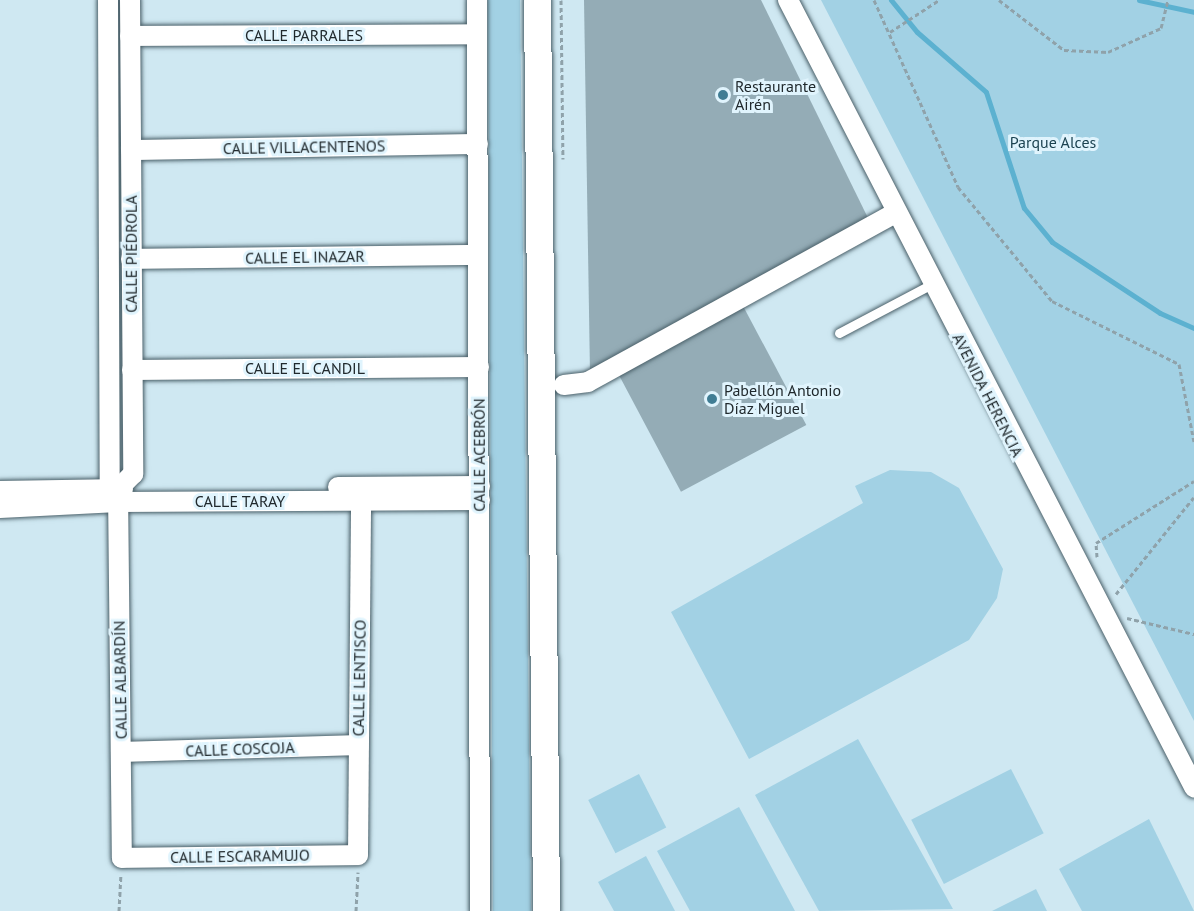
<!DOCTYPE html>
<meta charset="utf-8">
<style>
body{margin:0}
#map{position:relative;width:1194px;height:911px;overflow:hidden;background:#cfe8f2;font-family:"PT Sans",sans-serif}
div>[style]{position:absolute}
.green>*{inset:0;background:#a2d1e4;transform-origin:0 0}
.stream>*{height:5px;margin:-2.5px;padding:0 2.5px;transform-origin:2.5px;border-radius:2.5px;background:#5cb1d0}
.building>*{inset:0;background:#94acb6;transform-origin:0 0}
.path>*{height:3px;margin-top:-1.5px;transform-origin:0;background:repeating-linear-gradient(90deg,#8fa2aa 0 4.5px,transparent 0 7.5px)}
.roads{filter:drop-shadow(0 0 2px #4a6069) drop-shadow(0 0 2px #4a6069)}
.lane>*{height:9px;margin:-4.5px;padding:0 4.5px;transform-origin:4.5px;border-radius:4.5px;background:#fff}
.street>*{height:20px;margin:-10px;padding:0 10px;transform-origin:10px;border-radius:10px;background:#fff}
.secondary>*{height:27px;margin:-13.5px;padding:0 13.5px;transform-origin:13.5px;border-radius:13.5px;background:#fff}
.dots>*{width:16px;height:16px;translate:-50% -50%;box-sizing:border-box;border:3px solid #e0f4fd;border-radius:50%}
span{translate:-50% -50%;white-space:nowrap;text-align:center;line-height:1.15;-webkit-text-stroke:6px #e0f4fd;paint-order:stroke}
.street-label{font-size:16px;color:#20292d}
.poi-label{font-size:16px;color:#20292d}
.left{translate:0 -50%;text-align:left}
.park-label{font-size:16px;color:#1c4351}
</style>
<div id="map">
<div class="green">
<div style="clip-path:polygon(488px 0,520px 0,531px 911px,493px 911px)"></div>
<div style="clip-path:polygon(821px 0,1194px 0,1194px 721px)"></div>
<div style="clip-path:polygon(890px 470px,931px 472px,959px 488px,1003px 569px,997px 598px,969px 640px,749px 759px,671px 612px,863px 503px,855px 486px)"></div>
<div style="clip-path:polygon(858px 739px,953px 909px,819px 911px,755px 795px)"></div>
<div style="left:1011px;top:769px;width:72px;height:112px;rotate:63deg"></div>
<div style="left:639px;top:774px;width:60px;height:57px;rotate:63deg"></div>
<div style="clip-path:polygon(739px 807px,795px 911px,690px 911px,657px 851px)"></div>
<div style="clip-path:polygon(1149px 819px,1194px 911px,1082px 911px,1059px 869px)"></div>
<div style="clip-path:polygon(646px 856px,675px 911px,614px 911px,598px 882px)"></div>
<div style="clip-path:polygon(1036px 889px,1047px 911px,992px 911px)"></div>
</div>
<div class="stream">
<div style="left:891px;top:0;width:41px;rotate:50.9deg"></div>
<div style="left:917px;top:32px;width:91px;rotate:41deg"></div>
<div style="left:986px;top:92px;width:122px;rotate:71.9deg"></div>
<div style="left:1024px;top:208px;width:44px;rotate:50.5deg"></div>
<div style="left:1052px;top:242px;width:129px;rotate:33.3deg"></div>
<div style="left:1160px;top:313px;width:37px;rotate:24deg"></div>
<div style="left:1139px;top:0;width:56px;rotate:12.3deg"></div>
</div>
<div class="building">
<div style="clip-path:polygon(584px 0,761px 0,868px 218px,590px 374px)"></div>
<div style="left:742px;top:304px;width:137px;height:142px;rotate:62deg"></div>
</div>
<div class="path">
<div style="left:561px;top:0;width:159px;rotate:89.3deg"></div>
<div style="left:874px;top:0;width:205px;rotate:65.8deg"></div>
<div style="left:958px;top:187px;width:148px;rotate:50.5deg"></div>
<div style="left:1052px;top:301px;width:142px;rotate:26.4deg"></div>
<div style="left:1179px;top:364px;width:79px;rotate:79.1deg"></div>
<div style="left:999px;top:0;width:82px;rotate:37.6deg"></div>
<div style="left:1064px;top:50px;width:44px;rotate:2.6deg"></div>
<div style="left:1108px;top:52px;width:58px;rotate:-24.4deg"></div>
<div style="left:1161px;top:28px;width:29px;rotate:-76deg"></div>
<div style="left:890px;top:32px;width:59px;rotate:-33.1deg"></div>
<div style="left:1097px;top:557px;width:14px;rotate:-94deg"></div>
<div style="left:1096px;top:543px;width:116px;rotate:-32.3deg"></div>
<div style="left:1116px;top:594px;width:124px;rotate:-51.2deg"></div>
<div style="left:1127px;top:618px;width:69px;rotate:13.4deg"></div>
<div style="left:119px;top:911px;width:36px;rotate:-87deg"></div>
<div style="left:356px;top:911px;width:39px;rotate:-87deg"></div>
</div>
<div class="roads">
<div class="lane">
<div style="left:839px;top:333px;width:105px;rotate:-27.8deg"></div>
</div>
<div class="street">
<div style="left:108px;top:0;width:489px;rotate:89.8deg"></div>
<div style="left:130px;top:0;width:474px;rotate:89.6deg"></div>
<div style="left:133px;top:474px;width:21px;rotate:135deg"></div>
<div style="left:118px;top:489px;width:369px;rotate:89.4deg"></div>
<div style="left:122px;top:858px;width:236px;rotate:-0.7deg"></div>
<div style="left:358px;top:855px;width:355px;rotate:-89.5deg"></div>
<div style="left:477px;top:0;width:911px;rotate:89.81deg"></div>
<div style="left:788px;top:0;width:886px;rotate:62.71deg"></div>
<div style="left:130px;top:36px;width:347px;rotate:-0.3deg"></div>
<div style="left:131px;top:150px;width:347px;rotate:-1deg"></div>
<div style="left:131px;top:259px;width:347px;rotate:-0.7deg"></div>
<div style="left:132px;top:370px;width:347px;rotate:-0.5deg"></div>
<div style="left:564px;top:385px;width:24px;rotate:-7deg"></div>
<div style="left:588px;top:382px;width:350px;rotate:-28.8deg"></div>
<div style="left:338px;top:487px;width:142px;rotate:-0.4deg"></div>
<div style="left:0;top:491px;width:123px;rotate:-0.9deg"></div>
<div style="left:0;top:508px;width:118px;rotate:-2.9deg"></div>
<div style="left:118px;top:502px;width:362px;rotate:-0.3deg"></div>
<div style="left:121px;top:752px;width:238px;rotate:-1.7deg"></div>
</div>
<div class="secondary">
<div style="left:537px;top:0;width:911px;rotate:89.43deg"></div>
</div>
</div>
<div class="dots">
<div style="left:723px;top:95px;background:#407d94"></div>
<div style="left:712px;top:399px;background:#407d94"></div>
</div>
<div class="street-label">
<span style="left:304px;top:35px">CALLE PARRALES</span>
<span style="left:304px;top:147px;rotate:-1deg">CALLE VILLACENTENOS</span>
<span style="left:131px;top:254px;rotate:-90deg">CALLE PIÉDROLA</span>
<span style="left:305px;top:257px;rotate:-1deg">CALLE EL INAZAR</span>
<span style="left:305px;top:368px">CALLE EL CANDIL</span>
<span style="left:988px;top:395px;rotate:63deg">AVENIDA HERENCIA</span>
<span style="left:479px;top:455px;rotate:-90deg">CALLE ACEBRÓN</span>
<span style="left:240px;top:501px">CALLE TARAY</span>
<span style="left:359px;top:678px;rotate:-89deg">CALLE LENTISCO</span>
<span style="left:120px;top:680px;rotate:-91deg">CALLE ALBARDÍN</span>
<span style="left:240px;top:749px;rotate:-2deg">CALLE COSCOJA</span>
<span style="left:240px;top:856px;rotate:-1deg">CALLE ESCARAMUJO</span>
</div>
<div class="poi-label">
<span class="left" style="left:735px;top:95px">Restaurante<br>Airén</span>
<span class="left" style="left:724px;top:399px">Pabellón Antonio<br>Díaz Miguel</span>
</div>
<div class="park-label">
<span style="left:1053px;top:142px">Parque Alces</span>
</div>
</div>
